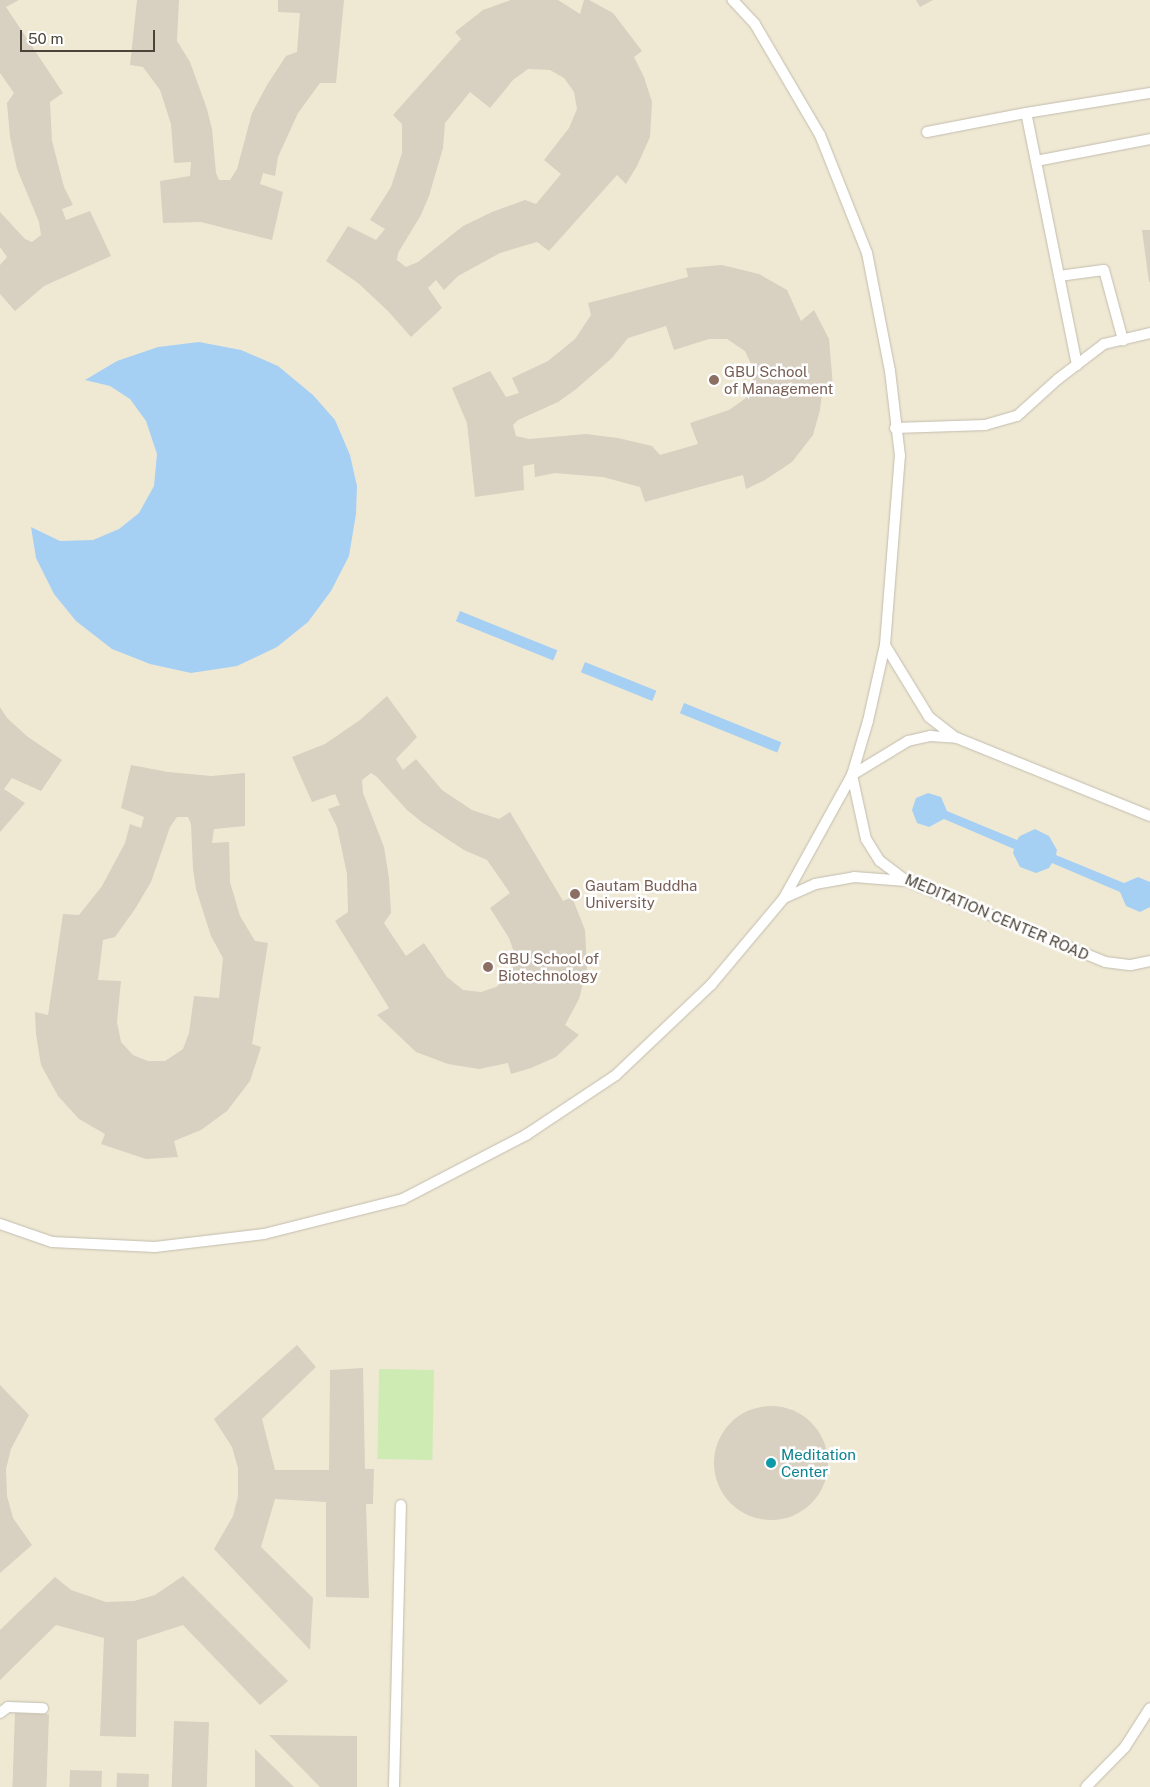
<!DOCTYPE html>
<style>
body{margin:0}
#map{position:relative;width:1150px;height:1787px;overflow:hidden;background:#f6f3eb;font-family:"Public Sans",sans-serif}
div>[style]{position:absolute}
.education>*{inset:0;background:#efe9d4;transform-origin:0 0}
.green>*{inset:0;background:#ceebb3;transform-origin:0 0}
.water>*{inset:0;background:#a6cff4;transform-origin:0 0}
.building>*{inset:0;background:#d8d0c0;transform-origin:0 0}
.round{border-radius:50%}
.roads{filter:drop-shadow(0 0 1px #c2bcad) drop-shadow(0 0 1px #c2bcad)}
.service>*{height:10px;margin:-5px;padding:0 5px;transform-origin:5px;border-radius:5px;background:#fff}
.dots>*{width:14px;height:14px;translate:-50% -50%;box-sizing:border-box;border:2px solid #fff;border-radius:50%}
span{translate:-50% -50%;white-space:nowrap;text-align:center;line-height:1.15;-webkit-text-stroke:5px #fff;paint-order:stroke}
.education-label{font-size:15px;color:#785e54}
.left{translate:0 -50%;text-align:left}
.street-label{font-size:15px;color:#4b4438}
.culture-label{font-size:15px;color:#0d838f}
.scale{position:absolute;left:20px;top:30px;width:135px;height:22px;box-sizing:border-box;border:2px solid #4b4438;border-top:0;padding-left:6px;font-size:15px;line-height:18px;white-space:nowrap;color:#4b4438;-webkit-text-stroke:4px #fff;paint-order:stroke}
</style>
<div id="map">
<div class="education">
<div style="left:0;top:0;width:1150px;height:1787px"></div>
</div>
<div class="green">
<div style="left:379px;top:1369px;width:55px;height:90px;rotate:1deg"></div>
</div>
<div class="water">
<div style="clip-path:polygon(199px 342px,241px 350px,278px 366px,313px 395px,335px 420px,350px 455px,357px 486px,356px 514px,349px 556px,331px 591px,308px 622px,277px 647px,237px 666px,191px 673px,150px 664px,112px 649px,76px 621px,54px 594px,36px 558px,31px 527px,60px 541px,93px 540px,119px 529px,139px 513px,154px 486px,157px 454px,146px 421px,130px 399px,110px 386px,85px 380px,117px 361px,158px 347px)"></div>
<div style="left:460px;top:611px;width:105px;height:11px;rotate:22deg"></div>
<div style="left:585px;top:662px;width:77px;height:11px;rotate:22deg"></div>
<div style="left:684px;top:703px;width:105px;height:11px;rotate:22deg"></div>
<div style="clip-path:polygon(928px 793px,941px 797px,947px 811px,1017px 840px,1020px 836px,1035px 829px,1049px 836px,1057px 850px,1056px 855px,1124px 883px,1138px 877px,1150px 882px,1150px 907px,1140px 912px,1126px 906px,1120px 892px,1052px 863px,1049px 868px,1036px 873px,1020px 867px,1013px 853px,1014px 849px,944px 819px,929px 827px,917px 823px,912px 810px,916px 798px)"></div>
</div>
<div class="building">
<div style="clip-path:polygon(0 0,19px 0,6px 7px,63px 93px,50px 102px,52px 141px,64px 187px,73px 205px,62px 209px,66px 220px,90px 211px,111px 256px,44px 286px,15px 311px,0 294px,0 265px,7px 257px,0 247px,0 212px,25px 239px,32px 242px,41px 235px,39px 222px,17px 169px,10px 137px,7px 103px,14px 93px,0 73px)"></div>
<div style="clip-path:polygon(137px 0,179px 0,177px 41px,190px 62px,207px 109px,212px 129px,216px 173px,219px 180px,230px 180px,237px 169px,252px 113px,267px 85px,286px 56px,297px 52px,300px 13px,278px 12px,278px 0,344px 0,336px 83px,320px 83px,298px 113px,278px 157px,275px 176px,263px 173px,260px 184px,283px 192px,272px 240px,201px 222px,163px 223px,160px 181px,190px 176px,191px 162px,174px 163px,171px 124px,160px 90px,143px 67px,130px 65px)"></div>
<div style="clip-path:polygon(evenodd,511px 0,558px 0,580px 14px,584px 0,589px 0,613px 13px,642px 51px,634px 57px,644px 77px,652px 102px,650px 137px,637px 166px,626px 184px,617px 175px,549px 251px,537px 242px,500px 253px,458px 276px,444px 290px,436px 280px,428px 288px,442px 308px,411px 337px,388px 311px,358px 283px,326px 261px,348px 226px,376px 240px,385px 229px,370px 220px,391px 187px,402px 153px,402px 124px,393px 115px,461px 39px,455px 32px,483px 10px,511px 0,528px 69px,550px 70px,564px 78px,574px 92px,577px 109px,569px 128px,544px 160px,561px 174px,536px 204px,525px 200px,492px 212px,463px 226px,418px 262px,406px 267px,397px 260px,398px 253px,421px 215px,429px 196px,443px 148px,445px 123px,470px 92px,490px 108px,513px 80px,528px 69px)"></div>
<div style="clip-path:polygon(916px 0,933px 0,920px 7px)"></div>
<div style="clip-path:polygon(1142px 230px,1150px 230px,1150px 282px,1149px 282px)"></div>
<div style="clip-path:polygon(evenodd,722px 265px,759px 274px,787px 290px,801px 321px,814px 310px,829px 339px,833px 386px,823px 386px,820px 410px,813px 435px,792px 462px,765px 480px,746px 489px,743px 475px,645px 502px,640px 487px,603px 477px,555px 473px,535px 477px,534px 464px,523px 466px,524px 490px,475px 497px,467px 423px,452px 388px,490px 371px,506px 397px,519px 393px,512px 378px,548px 361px,575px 339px,591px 315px,588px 303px,688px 277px,686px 268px,722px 265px,666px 326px,674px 350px,709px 339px,727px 339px,745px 351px,752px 366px,753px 383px,746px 398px,729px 410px,690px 423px,698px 444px,660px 455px,652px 446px,618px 438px,586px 434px,529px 439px,516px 436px,513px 425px,518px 420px,558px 402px,575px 390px,612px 358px,628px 338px,666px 326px)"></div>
<div style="clip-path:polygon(evenodd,387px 696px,417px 737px,396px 759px,403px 770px,416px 759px,442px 790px,472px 810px,499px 819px,510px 812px,563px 901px,572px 897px,585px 930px,587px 968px,579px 999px,565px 1025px,579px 1035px,556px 1057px,531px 1068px,511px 1074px,508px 1063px,479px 1069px,448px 1064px,416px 1052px,377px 1015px,389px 1008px,335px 921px,348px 912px,347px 874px,337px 827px,328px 809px,340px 805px,335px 794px,312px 802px,292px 757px,325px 744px,360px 720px,387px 696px,371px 773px,377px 777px,407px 810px,423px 823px,464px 850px,487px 860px,510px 893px,490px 908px,509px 938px,515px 955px,509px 976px,496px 987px,481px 992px,463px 990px,447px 977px,424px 943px,406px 956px,384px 923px,391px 913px,389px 878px,384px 847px,363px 793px,362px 780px,371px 773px)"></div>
<div style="clip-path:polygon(0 707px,7px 718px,28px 737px,62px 760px,41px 791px,12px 778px,4px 789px,25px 803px,0 832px)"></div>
<div style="clip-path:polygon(evenodd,131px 765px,168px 772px,211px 776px,245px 773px,245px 826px,214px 829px,212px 843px,229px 842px,230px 882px,240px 916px,255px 941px,268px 943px,252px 1044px,261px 1047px,250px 1081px,227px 1111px,201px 1130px,174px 1141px,178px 1157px,146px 1159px,101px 1144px,105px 1134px,79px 1119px,58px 1096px,41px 1065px,36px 1034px,35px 1012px,48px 1015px,63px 914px,79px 915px,102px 886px,125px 843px,130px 824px,141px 828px,144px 817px,121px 808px,131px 765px,177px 817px,188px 817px,191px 824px,193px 869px,196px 889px,211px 936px,223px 958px,219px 998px,194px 996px,189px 1033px,183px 1049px,165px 1061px,148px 1061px,133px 1055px,121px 1042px,117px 1022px,121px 981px,98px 980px,103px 940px,115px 937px,135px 909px,151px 882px,170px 827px,177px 817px)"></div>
<div style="clip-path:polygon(297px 1345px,316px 1367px,262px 1419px,275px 1470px,329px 1470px,330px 1370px,363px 1368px,365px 1469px,374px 1469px,373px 1504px,366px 1504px,369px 1598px,326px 1597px,326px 1502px,275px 1499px,261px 1547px,313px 1598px,310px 1650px,214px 1549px,233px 1516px,238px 1496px,238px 1468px,232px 1447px,214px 1419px)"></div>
<div style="clip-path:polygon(0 1385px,29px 1415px,11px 1449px,6px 1469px,7px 1496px,13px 1518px,32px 1545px,0 1573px)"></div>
<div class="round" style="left:714px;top:1406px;width:114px;height:114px"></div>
<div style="clip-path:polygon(183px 1576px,288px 1681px,260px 1705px,183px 1625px,137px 1640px,136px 1737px,100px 1736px,104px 1638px,56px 1625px,0 1680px,0 1630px,55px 1577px,71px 1590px,106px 1602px,134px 1601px,155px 1595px)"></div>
<div style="left:15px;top:1713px;width:34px;height:74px;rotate:2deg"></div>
<div style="left:174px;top:1721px;width:35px;height:66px;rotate:2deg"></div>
<div style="clip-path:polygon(269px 1735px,357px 1736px,357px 1787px,320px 1787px)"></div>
<div style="clip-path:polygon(255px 1749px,294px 1787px,255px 1787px)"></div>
<div style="left:70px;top:1770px;width:32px;height:17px;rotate:2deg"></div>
<div style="left:117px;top:1773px;width:32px;height:14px;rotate:2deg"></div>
</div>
<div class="roads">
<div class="service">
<div style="left:927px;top:132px;width:101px;rotate:-10.9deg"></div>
<div style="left:1036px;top:161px;width:116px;rotate:-10.9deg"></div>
<div style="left:1059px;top:276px;width:45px;rotate:-7.6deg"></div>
<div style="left:1104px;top:270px;width:73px;rotate:74.8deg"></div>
<div style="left:1077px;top:365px;width:257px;rotate:-101.4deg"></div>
<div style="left:1026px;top:113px;width:126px;rotate:-9.2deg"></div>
<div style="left:895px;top:428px;width:90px;rotate:-1.9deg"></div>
<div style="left:985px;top:425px;width:33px;rotate:-16deg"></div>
<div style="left:1017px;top:416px;width:55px;rotate:-42.1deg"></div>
<div style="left:1058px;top:379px;width:58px;rotate:-37.3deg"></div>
<div style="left:1104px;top:344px;width:47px;rotate:-13.4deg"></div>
<div style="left:885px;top:645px;width:84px;rotate:58.6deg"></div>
<div style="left:929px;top:717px;width:34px;rotate:38deg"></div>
<div style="left:852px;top:775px;width:66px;rotate:77.7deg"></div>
<div style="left:866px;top:839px;width:26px;rotate:58deg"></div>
<div style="left:880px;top:861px;width:34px;rotate:37deg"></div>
<div style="left:907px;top:881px;width:214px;rotate:22.2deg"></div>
<div style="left:1105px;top:962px;width:26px;rotate:7deg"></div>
<div style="left:1131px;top:965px;width:19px;rotate:-12deg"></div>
<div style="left:852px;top:775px;width:66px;rotate:-31.3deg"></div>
<div style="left:908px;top:741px;width:23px;rotate:-13deg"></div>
<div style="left:930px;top:736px;width:27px;rotate:4deg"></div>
<div style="left:957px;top:738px;width:208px;rotate:22deg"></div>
<div style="left:784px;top:898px;width:34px;rotate:-24deg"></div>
<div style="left:815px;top:884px;width:40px;rotate:-10deg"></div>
<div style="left:854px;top:877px;width:52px;rotate:4.4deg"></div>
<div style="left:0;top:1224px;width:55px;rotate:19.1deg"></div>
<div style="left:52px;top:1242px;width:103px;rotate:2.8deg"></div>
<div style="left:155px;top:1247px;width:110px;rotate:-6.8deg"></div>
<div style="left:264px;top:1234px;width:143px;rotate:-14.1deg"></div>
<div style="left:403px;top:1199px;width:139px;rotate:-27.5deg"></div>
<div style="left:526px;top:1135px;width:108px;rotate:-33.7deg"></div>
<div style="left:616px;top:1075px;width:131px;rotate:-43.5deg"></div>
<div style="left:711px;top:985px;width:114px;rotate:-50deg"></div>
<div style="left:784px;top:898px;width:141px;rotate:-61.1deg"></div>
<div style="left:852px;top:775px;width:56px;rotate:-73.5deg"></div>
<div style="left:868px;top:721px;width:78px;rotate:-77.4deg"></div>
<div style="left:885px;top:645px;width:190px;rotate:-85.5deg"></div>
<div style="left:900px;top:456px;width:86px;rotate:-96.7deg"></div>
<div style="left:890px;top:371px;width:120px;rotate:-101deg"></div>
<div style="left:867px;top:253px;width:127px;rotate:-111.7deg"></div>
<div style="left:820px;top:135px;width:129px;rotate:-120.4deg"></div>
<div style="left:755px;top:24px;width:33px;rotate:-133deg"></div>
<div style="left:0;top:1713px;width:10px;rotate:-37deg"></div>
<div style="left:8px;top:1707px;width:35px;rotate:2deg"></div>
<div style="left:394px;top:1787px;width:282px;rotate:-88.6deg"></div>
<div style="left:1086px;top:1787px;width:56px;rotate:-45.7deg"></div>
<div style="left:1125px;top:1747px;width:46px;rotate:-57.3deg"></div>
</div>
</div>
<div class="dots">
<div style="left:714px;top:380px;background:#8d6e63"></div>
<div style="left:575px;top:894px;background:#8d6e63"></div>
<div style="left:488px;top:967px;background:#8d6e63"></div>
<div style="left:771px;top:1463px;background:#0f9aa8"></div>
</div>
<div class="education-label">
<span class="left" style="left:724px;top:380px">GBU School<br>of Management</span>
<span class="left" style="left:585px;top:894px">Gautam Buddha<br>University</span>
<span class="left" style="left:498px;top:967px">GBU School of<br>Biotechnology</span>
</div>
<div class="street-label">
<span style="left:997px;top:917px;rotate:23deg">MEDITATION CENTER ROAD</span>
</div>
<div class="culture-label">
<span class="left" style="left:781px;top:1463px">Meditation<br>Center</span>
</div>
<div class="scale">50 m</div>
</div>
